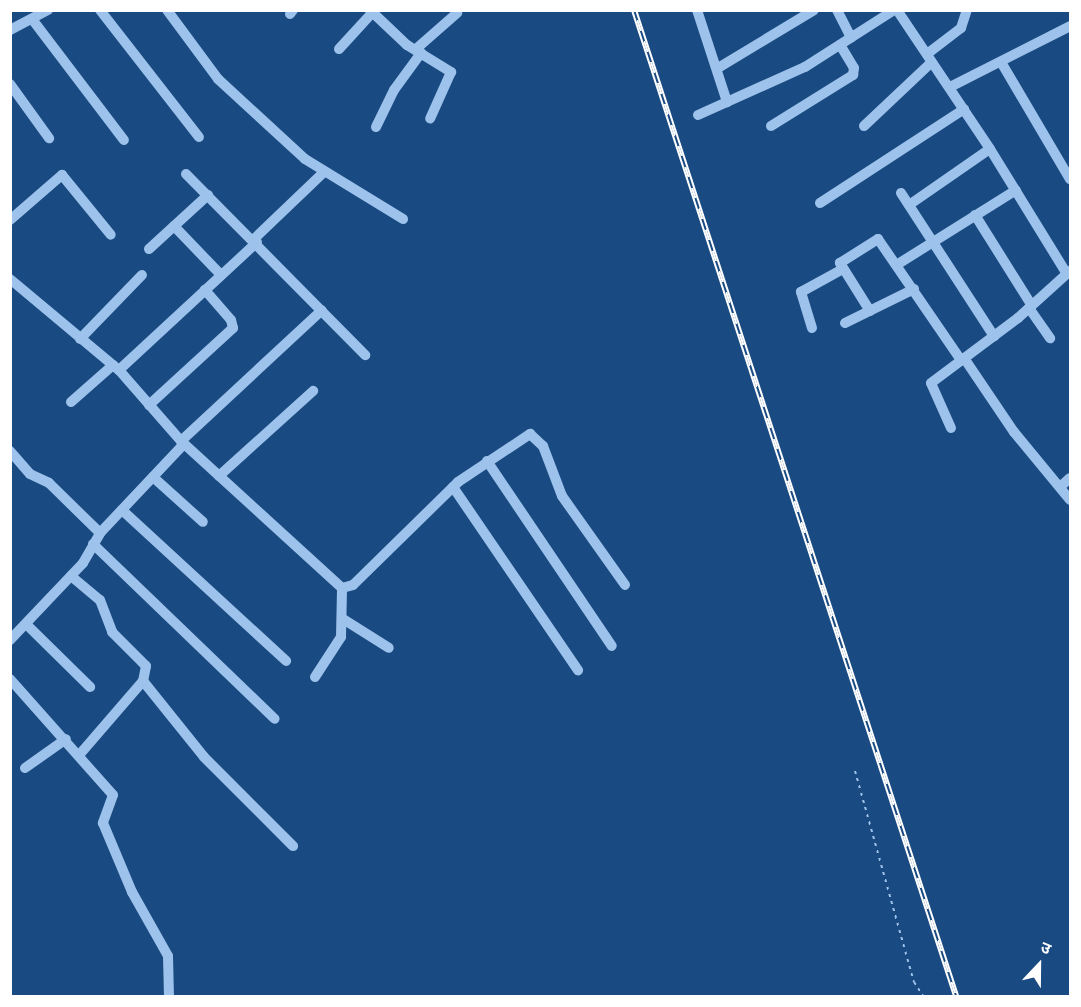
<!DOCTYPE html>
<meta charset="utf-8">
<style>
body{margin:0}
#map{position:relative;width:1081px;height:1007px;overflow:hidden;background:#194a81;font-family:Montserrat,"Noto Sans Devanagari",sans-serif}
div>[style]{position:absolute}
.path>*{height:2px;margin-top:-1px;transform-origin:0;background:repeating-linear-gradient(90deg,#9dc2eb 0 3px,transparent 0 7.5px)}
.minor>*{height:10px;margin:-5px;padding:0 5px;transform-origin:5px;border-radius:5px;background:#9dc2eb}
.rail>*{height:6px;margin-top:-3px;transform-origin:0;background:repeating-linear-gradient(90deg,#194a81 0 11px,#fff 0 22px);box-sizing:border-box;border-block:2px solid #fff}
span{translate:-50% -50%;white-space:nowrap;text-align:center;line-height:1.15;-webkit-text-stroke:4.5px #194a81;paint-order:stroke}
.frame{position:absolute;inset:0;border:12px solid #fff;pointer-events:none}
.north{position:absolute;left:1009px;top:935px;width:60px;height:60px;-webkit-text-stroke:4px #194a81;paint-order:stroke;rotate:22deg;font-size:16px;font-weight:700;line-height:24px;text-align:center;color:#fff}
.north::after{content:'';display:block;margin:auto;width:21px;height:27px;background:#fff;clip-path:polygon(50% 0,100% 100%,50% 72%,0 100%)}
</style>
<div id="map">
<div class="path">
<div style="left:855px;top:771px;width:219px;rotate:74.4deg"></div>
<div style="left:914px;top:982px;width:17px;rotate:57deg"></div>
</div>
<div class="minor">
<div style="left:100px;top:10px;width:161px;rotate:52.1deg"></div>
<div style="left:167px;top:10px;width:86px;rotate:53.5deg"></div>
<div style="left:218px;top:79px;width:118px;rotate:42.6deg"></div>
<div style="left:305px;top:159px;width:115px;rotate:31.5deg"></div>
<div style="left:370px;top:10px;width:51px;rotate:43.4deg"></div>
<div style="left:407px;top:45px;width:52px;rotate:31.5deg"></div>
<div style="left:451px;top:72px;width:51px;rotate:114.1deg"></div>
<div style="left:697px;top:10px;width:97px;rotate:71.9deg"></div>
<div style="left:837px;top:10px;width:31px;rotate:63deg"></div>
<div style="left:897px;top:10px;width:167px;rotate:56.2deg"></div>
<div style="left:990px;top:149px;width:147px;rotate:58.4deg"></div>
<div style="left:290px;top:14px;width:5px;rotate:-53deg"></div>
<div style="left:32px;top:19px;width:152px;rotate:52.8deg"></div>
<div style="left:10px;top:30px;width:43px;rotate:-27.8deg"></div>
<div style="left:339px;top:49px;width:49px;rotate:-47.5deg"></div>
<div style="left:416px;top:49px;width:55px;rotate:-41.3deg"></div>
<div style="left:927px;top:54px;width:43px;rotate:-37.4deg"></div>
<div style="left:961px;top:28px;width:19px;rotate:-72deg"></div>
<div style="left:1001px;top:62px;width:136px;rotate:59.5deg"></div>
<div style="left:718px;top:68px;width:112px;rotate:-31.1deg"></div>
<div style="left:10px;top:84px;width:67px;rotate:54.2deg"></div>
<div style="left:950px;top:87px;width:135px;rotate:-26.9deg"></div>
<div style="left:698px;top:115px;width:117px;rotate:-24.2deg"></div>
<div style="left:805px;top:67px;width:106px;rotate:-32.6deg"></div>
<div style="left:771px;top:126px;width:97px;rotate:-31.9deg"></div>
<div style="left:853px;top:75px;width:7px;rotate:-82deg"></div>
<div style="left:854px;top:68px;width:27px;rotate:-121deg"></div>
<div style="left:864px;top:126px;width:93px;rotate:-43.3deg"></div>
<div style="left:376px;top:127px;width:41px;rotate:-64.1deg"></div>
<div style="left:394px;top:90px;width:46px;rotate:-53.9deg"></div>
<div style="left:186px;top:174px;width:255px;rotate:45.3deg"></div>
<div style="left:901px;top:193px;width:171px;rotate:57deg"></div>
<div style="left:820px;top:203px;width:172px;rotate:-33.1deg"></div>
<div style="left:909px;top:205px;width:98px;rotate:-34.7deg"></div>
<div style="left:975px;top:215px;width:107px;rotate:57.9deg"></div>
<div style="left:10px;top:220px;width:69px;rotate:-40.9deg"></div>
<div style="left:62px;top:175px;width:77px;rotate:50.8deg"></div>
<div style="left:174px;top:226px;width:68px;rotate:46.2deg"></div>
<div style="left:254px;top:239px;width:97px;rotate:-43.7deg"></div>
<div style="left:149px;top:249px;width:80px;rotate:-42.5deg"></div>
<div style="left:898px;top:264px;width:139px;rotate:-32.1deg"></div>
<div style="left:10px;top:279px;width:142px;rotate:39.9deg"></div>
<div style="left:119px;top:370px;width:94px;rotate:48.9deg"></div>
<div style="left:181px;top:441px;width:218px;rotate:42.4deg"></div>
<div style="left:342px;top:588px;width:11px;rotate:-15deg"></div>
<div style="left:353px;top:585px;width:147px;rotate:-44.4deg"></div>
<div style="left:458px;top:482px;width:87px;rotate:-33.7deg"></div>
<div style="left:530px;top:434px;width:18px;rotate:43deg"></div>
<div style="left:543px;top:446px;width:53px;rotate:69.2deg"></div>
<div style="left:562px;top:496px;width:109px;rotate:54.7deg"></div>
<div style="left:1029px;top:308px;width:37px;rotate:55deg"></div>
<div style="left:870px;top:311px;width:57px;rotate:-122deg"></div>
<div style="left:840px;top:263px;width:45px;rotate:-32.3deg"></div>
<div style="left:878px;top:239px;width:147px;rotate:55.6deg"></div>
<div style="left:845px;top:323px;width:77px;rotate:-26.2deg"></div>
<div style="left:812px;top:328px;width:38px;rotate:-107deg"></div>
<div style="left:801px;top:292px;width:48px;rotate:-28.7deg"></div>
<div style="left:80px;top:339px;width:89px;rotate:-45.9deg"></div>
<div style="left:964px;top:358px;width:89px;rotate:56deg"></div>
<div style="left:1014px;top:432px;width:88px;rotate:50.5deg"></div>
<div style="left:119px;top:370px;width:188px;rotate:-42.8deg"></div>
<div style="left:71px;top:402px;width:56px;rotate:-41.4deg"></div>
<div style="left:149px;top:405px;width:114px;rotate:-42.5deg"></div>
<div style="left:233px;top:328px;width:8px;rotate:-104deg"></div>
<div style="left:231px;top:320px;width:40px;rotate:-131deg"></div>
<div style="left:951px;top:428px;width:49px;rotate:-114deg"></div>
<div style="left:931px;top:383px;width:109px;rotate:-36.8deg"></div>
<div style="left:1018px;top:318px;width:70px;rotate:-42.1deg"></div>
<div style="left:181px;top:441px;width:192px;rotate:-42.9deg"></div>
<div style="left:10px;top:451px;width:30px;rotate:49deg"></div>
<div style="left:30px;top:474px;width:21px;rotate:25deg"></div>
<div style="left:49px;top:483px;width:71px;rotate:44.4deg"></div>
<div style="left:487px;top:461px;width:223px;rotate:56deg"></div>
<div style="left:219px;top:476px;width:127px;rotate:-42.1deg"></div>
<div style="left:153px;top:477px;width:67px;rotate:42deg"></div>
<div style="left:453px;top:487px;width:222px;rotate:55.7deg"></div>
<div style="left:1060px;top:487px;width:13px;rotate:-42deg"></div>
<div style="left:122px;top:510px;width:223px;rotate:42.6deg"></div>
<div style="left:93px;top:544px;width:252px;rotate:43.9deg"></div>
<div style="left:71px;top:576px;width:38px;rotate:40deg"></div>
<div style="left:100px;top:600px;width:34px;rotate:69deg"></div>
<div style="left:112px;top:632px;width:48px;rotate:45deg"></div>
<div style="left:146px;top:666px;width:15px;rotate:101deg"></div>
<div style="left:143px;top:681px;width:96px;rotate:130.8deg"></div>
<div style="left:343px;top:619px;width:54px;rotate:32.2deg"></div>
<div style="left:26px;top:624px;width:90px;rotate:44.5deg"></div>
<div style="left:10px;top:640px;width:106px;rotate:-46.5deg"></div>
<div style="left:83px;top:563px;width:34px;rotate:-60deg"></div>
<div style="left:100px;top:533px;width:122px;rotate:-46.7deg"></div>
<div style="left:315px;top:677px;width:48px;rotate:-57deg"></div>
<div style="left:341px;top:637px;width:49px;rotate:-88.8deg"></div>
<div style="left:10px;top:679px;width:155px;rotate:48.4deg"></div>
<div style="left:113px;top:795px;width:30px;rotate:110deg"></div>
<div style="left:103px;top:823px;width:75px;rotate:67.2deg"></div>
<div style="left:132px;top:892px;width:73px;rotate:60.6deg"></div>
<div style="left:168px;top:956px;width:40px;rotate:88.6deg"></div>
<div style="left:143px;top:681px;width:97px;rotate:51.2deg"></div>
<div style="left:204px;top:757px;width:126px;rotate:45deg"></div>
<div style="left:25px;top:768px;width:50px;rotate:-35.3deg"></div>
</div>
<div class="rail">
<div style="left:634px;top:10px;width:1037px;rotate:71.91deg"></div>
</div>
<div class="frame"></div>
<div class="north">उ</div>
</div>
